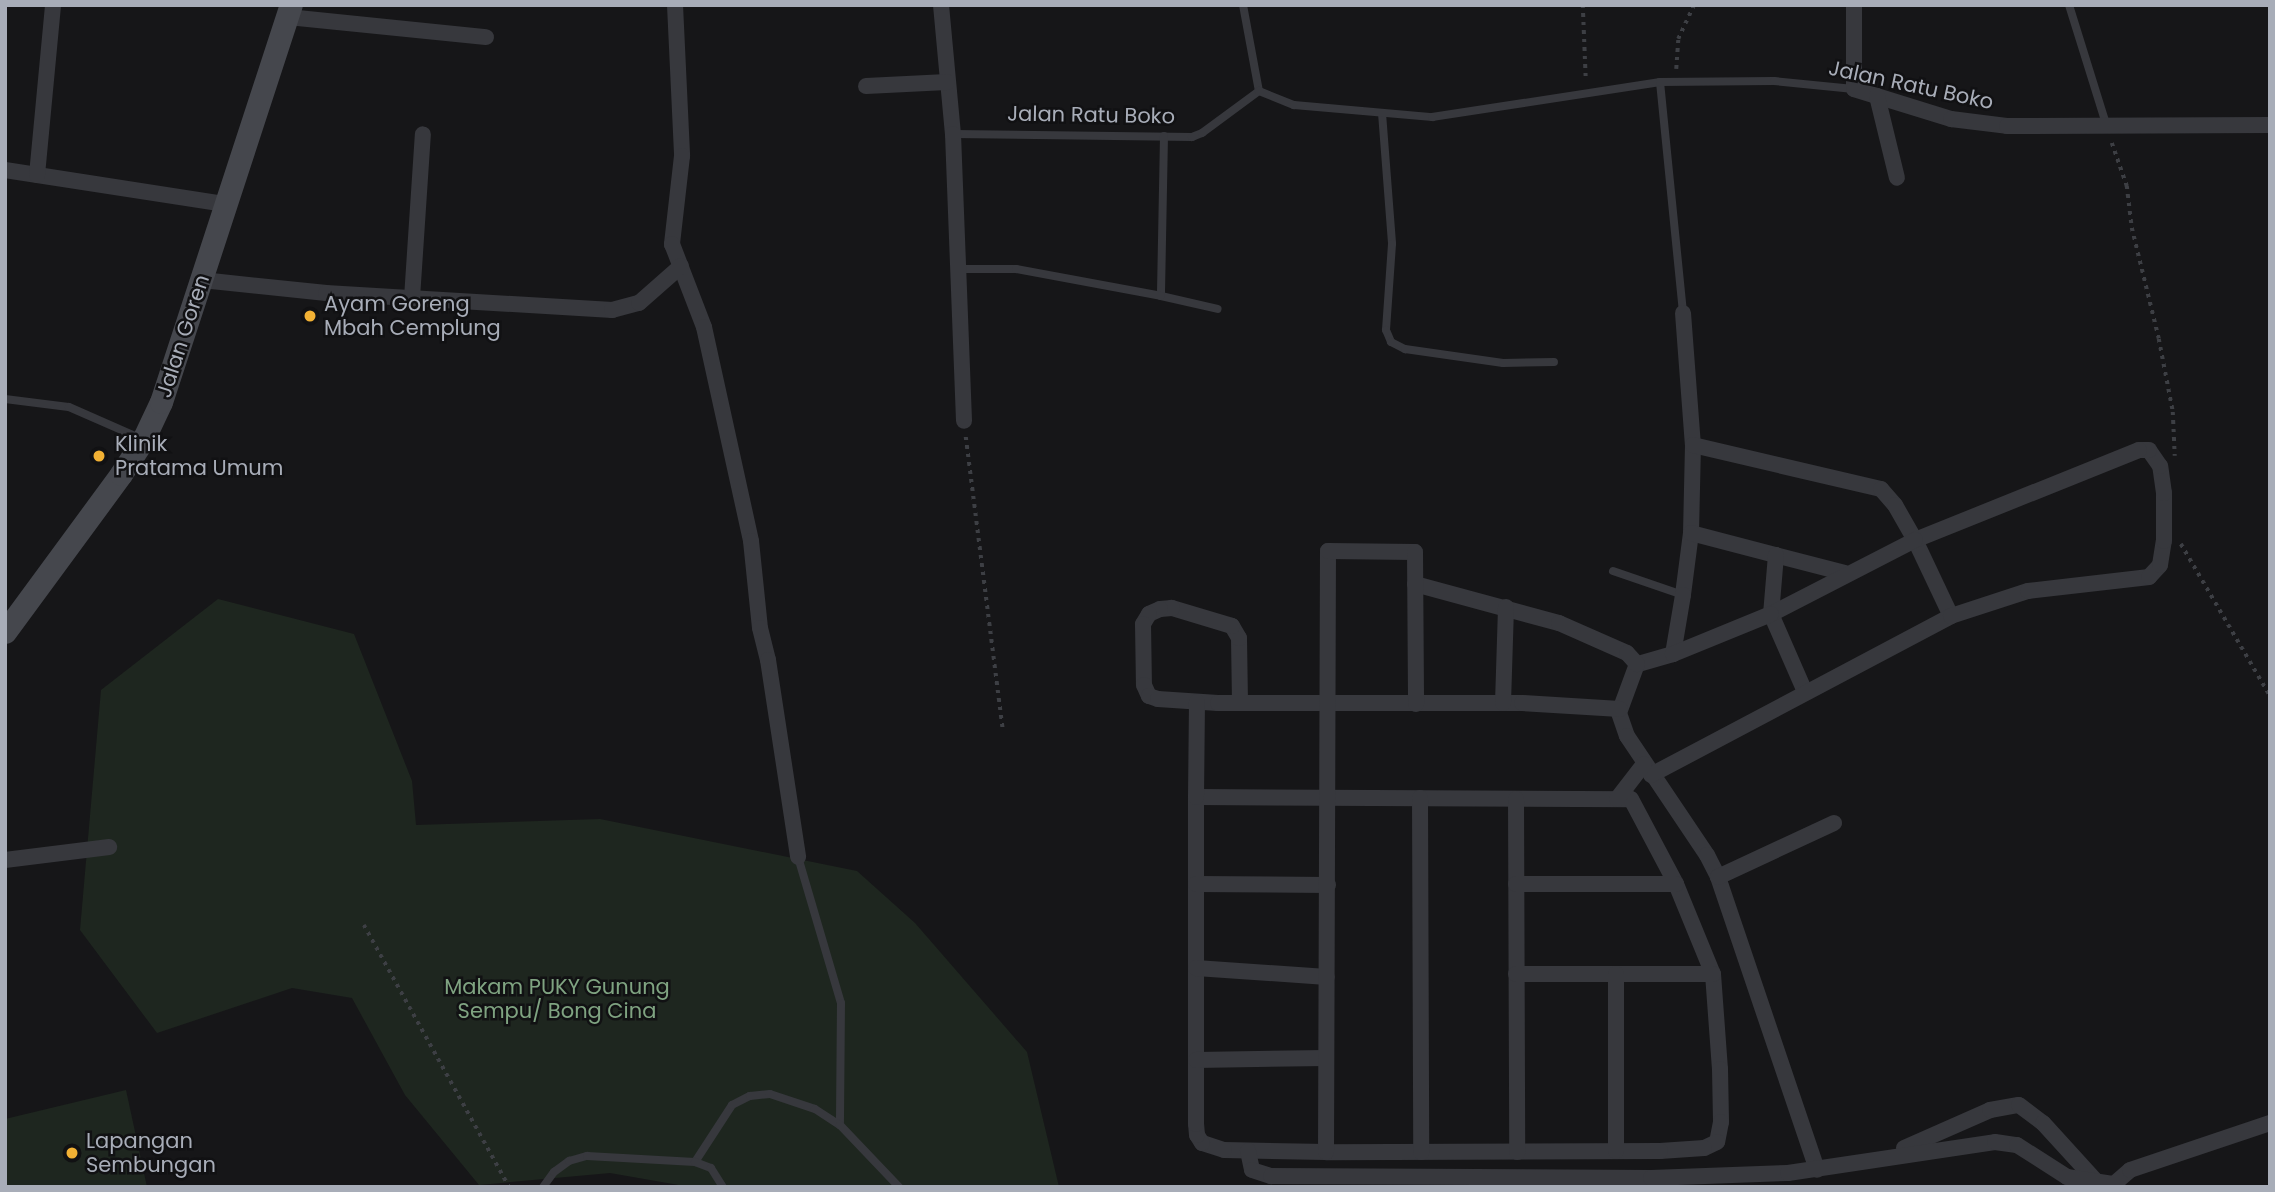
<!DOCTYPE html>
<style>
body{margin:0}
#map{position:relative;width:2275px;height:1192px;overflow:hidden;background:#161618;font-family:Poppins,sans-serif}
div>[style]{position:absolute}
.green>*{inset:0;background:#1e261f}
.path>*{height:3.5px;margin-top:-1.75px;transform-origin:0;background:repeating-linear-gradient(90deg,#3d3f44 0 3.5px,transparent 0 8.5px)}
.lane>*{height:8px;margin:-4px;padding:0 4px;transform-origin:4px;border-radius:4px;background:#37383d}
.street>*{height:16px;margin:-8px;padding:0 8px;transform-origin:8px;border-radius:8px;background:#37383d}
.secondary>*{height:23px;margin:-11.5px;padding:0 11.5px;transform-origin:11.5px;border-radius:11.5px;background:#45474d}
.dots>*{width:19px;height:19px;translate:-50% -50%;box-sizing:border-box;border:4px solid #111113;border-radius:50%}
span{translate:-50% -50%;white-space:nowrap;text-align:center;line-height:1.15;-webkit-text-stroke:5px #111113;paint-order:stroke}
.street-label{font-size:21px;color:#a8adb8}
.poi-label{font-size:21px;color:#a8adb8}
.left{translate:0 -50%;text-align:left}
.park-label{font-size:21px;color:#7fa381}
.frame{position:absolute;inset:0;border:7px solid #a8adb8;pointer-events:none}
</style>
<div id="map">
<div class="green">
<div style="clip-path:polygon(218px 599px,354px 634px,412px 781px,416px 825px,600px 819px,857px 871px,915px 923px,1027px 1052px,1059px 1187px,690px 1187px,610px 1173px,479px 1185px,405px 1095px,352px 998px,292px 988px,157px 1033px,80px 930px,101px 690px)"></div>
<div style="clip-path:polygon(126px 1090px,147px 1187px,5px 1187px,5px 1119px)"></div>
</div>
<div class="path">
<div style="left:1583px;top:5px;width:75px;rotate:87.7deg"></div>
<div style="left:1676px;top:69px;width:30px;rotate:-86deg"></div>
<div style="left:1678px;top:39px;width:38px;rotate:-65deg"></div>
<div style="left:2112px;top:143px;width:46px;rotate:70.8deg"></div>
<div style="left:2127px;top:186px;width:42px;rotate:83.2deg"></div>
<div style="left:2132px;top:228px;width:114px;rotate:76.3deg"></div>
<div style="left:2159px;top:339px;width:74px;rotate:79.1deg"></div>
<div style="left:2173px;top:412px;width:44px;rotate:87.4deg"></div>
<div style="left:966px;top:437px;width:296px;rotate:82.8deg"></div>
<div style="left:2181px;top:544px;width:176px;rotate:59.6deg"></div>
<div style="left:364px;top:925px;width:299px;rotate:61deg"></div>
</div>
<div class="lane">
<div style="left:1243px;top:5px;width:87px;rotate:79.5deg"></div>
<div style="left:2069px;top:5px;width:125px;rotate:72.7deg"></div>
<div style="left:1660px;top:82px;width:232px;rotate:84.3deg"></div>
<div style="left:1382px;top:113px;width:131px;rotate:85.6deg"></div>
<div style="left:1392px;top:244px;width:86px;rotate:94deg"></div>
<div style="left:1386px;top:330px;width:13px;rotate:67deg"></div>
<div style="left:1391px;top:342px;width:16px;rotate:27deg"></div>
<div style="left:1405px;top:349px;width:99px;rotate:8.1deg"></div>
<div style="left:1503px;top:363px;width:51px;rotate:-1.1deg"></div>
<div style="left:953px;top:134px;width:239px;rotate:0.7deg"></div>
<div style="left:1192px;top:137px;width:11px;rotate:-22deg"></div>
<div style="left:1202px;top:133px;width:71px;rotate:-36.4deg"></div>
<div style="left:1259px;top:91px;width:38px;rotate:22deg"></div>
<div style="left:1294px;top:105px;width:139px;rotate:5deg"></div>
<div style="left:1432px;top:117px;width:231px;rotate:-8.7deg"></div>
<div style="left:1660px;top:82px;width:114px;rotate:-0.5deg"></div>
<div style="left:1774px;top:81px;width:80px;rotate:5.7deg"></div>
<div style="left:1164px;top:136px;width:160px;rotate:91.1deg"></div>
<div style="left:1161px;top:296px;width:58px;rotate:12.8deg"></div>
<div style="left:958px;top:269px;width:58px"></div>
<div style="left:1016px;top:269px;width:147px;rotate:10.5deg"></div>
<div style="left:5px;top:399px;width:64px;rotate:7.1deg"></div>
<div style="left:69px;top:407px;width:80px;rotate:23.7deg"></div>
<div style="left:1613px;top:571px;width:74px;rotate:18.9deg"></div>
<div style="left:798px;top:857px;width:152px;rotate:73.6deg"></div>
<div style="left:841px;top:1003px;width:122px;rotate:90.5deg"></div>
<div style="left:695px;top:1162px;width:68px;rotate:-57deg"></div>
<div style="left:732px;top:1105px;width:20px;rotate:-27deg"></div>
<div style="left:750px;top:1096px;width:20px;rotate:-6deg"></div>
<div style="left:770px;top:1094px;width:47px;rotate:18.4deg"></div>
<div style="left:815px;top:1109px;width:30px;rotate:33deg"></div>
<div style="left:840px;top:1125px;width:86px;rotate:46.4deg"></div>
<div style="left:543px;top:1187px;width:19px;rotate:-54deg"></div>
<div style="left:554px;top:1172px;width:19px;rotate:-36deg"></div>
<div style="left:569px;top:1161px;width:19px;rotate:-16deg"></div>
<div style="left:587px;top:1156px;width:108px;rotate:3.2deg"></div>
<div style="left:695px;top:1162px;width:17px;rotate:21deg"></div>
<div style="left:711px;top:1168px;width:22px;rotate:58deg"></div>
</div>
<div class="street">
<div style="left:675px;top:5px;width:151px;rotate:87.3deg"></div>
<div style="left:682px;top:156px;width:89px;rotate:96.5deg"></div>
<div style="left:672px;top:244px;width:89px;rotate:68.9deg"></div>
<div style="left:704px;top:327px;width:219px;rotate:77.6deg"></div>
<div style="left:751px;top:541px;width:87px;rotate:84.1deg"></div>
<div style="left:760px;top:628px;width:33px;rotate:76deg"></div>
<div style="left:768px;top:660px;width:199px;rotate:81.3deg"></div>
<div style="left:941px;top:5px;width:130px;rotate:84.7deg"></div>
<div style="left:953px;top:134px;width:287px;rotate:87.8deg"></div>
<div style="left:1854px;top:5px;width:84px;rotate:90deg"></div>
<div style="left:1854px;top:89px;width:102px;rotate:17.2deg"></div>
<div style="left:1951px;top:119px;width:56px;rotate:7.1deg"></div>
<div style="left:2007px;top:126px;width:263px;rotate:-0.2deg"></div>
<div style="left:288px;top:17px;width:199px;rotate:5.8deg"></div>
<div style="left:866px;top:86px;width:81px;rotate:-2.8deg"></div>
<div style="left:1877px;top:96px;width:84px;rotate:76.3deg"></div>
<div style="left:5px;top:170px;width:223px;rotate:8.8deg"></div>
<div style="left:37px;top:175px;width:171px;rotate:-84.6deg"></div>
<div style="left:202px;top:280px;width:125px;rotate:6deg"></div>
<div style="left:326px;top:293px;width:287px;rotate:3.4deg"></div>
<div style="left:612px;top:310px;width:28px;rotate:-15deg"></div>
<div style="left:639px;top:303px;width:56px;rotate:-41.4deg"></div>
<div style="left:412px;top:298px;width:164px;rotate:-86.2deg"></div>
<div style="left:1683px;top:313px;width:132px;rotate:85.7deg"></div>
<div style="left:1693px;top:445px;width:88px;rotate:91.3deg"></div>
<div style="left:1691px;top:533px;width:63px;rotate:97.4deg"></div>
<div style="left:1683px;top:595px;width:60px;rotate:99.6deg"></div>
<div style="left:1673px;top:654px;width:37px;rotate:164deg"></div>
<div style="left:1637px;top:664px;width:52px;rotate:110.2deg"></div>
<div style="left:1619px;top:713px;width:24px;rotate:71deg"></div>
<div style="left:1627px;top:736px;width:143px;rotate:56.1deg"></div>
<div style="left:1707px;top:855px;width:25px;rotate:63deg"></div>
<div style="left:1718px;top:877px;width:309px;rotate:71.3deg"></div>
<div style="left:1693px;top:445px;width:193px;rotate:13.2deg"></div>
<div style="left:1881px;top:489px;width:21px;rotate:49deg"></div>
<div style="left:1895px;top:505px;width:40px;rotate:60.3deg"></div>
<div style="left:1915px;top:540px;width:84px;rotate:64.7deg"></div>
<div style="left:1691px;top:533px;width:159px;rotate:14.6deg"></div>
<div style="left:1776px;top:555px;width:59px;rotate:94.8deg"></div>
<div style="left:1771px;top:614px;width:85px;rotate:66.4deg"></div>
<div style="left:1415px;top:584px;width:149px;rotate:15.2deg"></div>
<div style="left:1559px;top:623px;width:74px;rotate:23.8deg"></div>
<div style="left:1627px;top:653px;width:15px;rotate:48deg"></div>
<div style="left:1240px;top:702px;width:64px;rotate:-90.9deg"></div>
<div style="left:1239px;top:638px;width:14px;rotate:-120deg"></div>
<div style="left:1232px;top:626px;width:63px;rotate:-163.3deg"></div>
<div style="left:1172px;top:608px;width:12px;rotate:175deg"></div>
<div style="left:1160px;top:609px;width:12px;rotate:156deg"></div>
<div style="left:1149px;top:614px;width:12px;rotate:121deg"></div>
<div style="left:1143px;top:624px;width:61px;rotate:89.1deg"></div>
<div style="left:1144px;top:685px;width:12px;rotate:66deg"></div>
<div style="left:1149px;top:696px;width:9px;rotate:18deg"></div>
<div style="left:1158px;top:699px;width:60px;rotate:3.8deg"></div>
<div style="left:1218px;top:703px;width:304px"></div>
<div style="left:1522px;top:703px;width:98px;rotate:3.5deg"></div>
<div style="left:1503px;top:703px;width:96px;rotate:-88.2deg"></div>
<div style="left:1651px;top:775px;width:340px;rotate:-27.9deg"></div>
<div style="left:1951px;top:616px;width:81px;rotate:-18deg"></div>
<div style="left:2028px;top:591px;width:122px;rotate:-6.6deg"></div>
<div style="left:2149px;top:577px;width:16px;rotate:-47deg"></div>
<div style="left:2160px;top:565px;width:24px;rotate:-81deg"></div>
<div style="left:2164px;top:541px;width:48px;rotate:-90deg"></div>
<div style="left:2164px;top:493px;width:27px;rotate:-98deg"></div>
<div style="left:2160px;top:466px;width:19px;rotate:-125deg"></div>
<div style="left:2149px;top:450px;width:10px;rotate:180deg"></div>
<div style="left:2139px;top:450px;width:241px;rotate:158.1deg"></div>
<div style="left:1915px;top:540px;width:162px;rotate:152.8deg"></div>
<div style="left:1771px;top:614px;width:106px;rotate:157.8deg"></div>
<div style="left:1196px;top:797px;width:435px;rotate:0.3deg"></div>
<div style="left:1631px;top:799px;width:96px;rotate:62.1deg"></div>
<div style="left:1676px;top:884px;width:97px;rotate:67.7deg"></div>
<div style="left:1713px;top:974px;width:95px;rotate:85.8deg"></div>
<div style="left:1720px;top:1069px;width:53px;rotate:88.9deg"></div>
<div style="left:1721px;top:1122px;width:20px;rotate:101deg"></div>
<div style="left:1717px;top:1142px;width:14px;rotate:155deg"></div>
<div style="left:1704px;top:1148px;width:44px;rotate:176.1deg"></div>
<div style="left:1660px;top:1151px;width:334px;rotate:179.8deg"></div>
<div style="left:1326px;top:1152px;width:102px;rotate:-178.9deg"></div>
<div style="left:1224px;top:1150px;width:23px;rotate:-162deg"></div>
<div style="left:1202px;top:1143px;width:9px;rotate:-122deg"></div>
<div style="left:1197px;top:1135px;width:11px;rotate:-95deg"></div>
<div style="left:1196px;top:1124px;width:327px;rotate:-90deg"></div>
<div style="left:1196px;top:797px;width:95px;rotate:-89.4deg"></div>
<div style="left:1420px;top:798px;width:354px;rotate:89.8deg"></div>
<div style="left:1516px;top:799px;width:353px;rotate:89.8deg"></div>
<div style="left:1617px;top:799px;width:44px;rotate:-52.4deg"></div>
<div style="left:5px;top:860px;width:105px;rotate:-7.1deg"></div>
<div style="left:1718px;top:877px;width:128px;rotate:-25deg"></div>
<div style="left:1196px;top:884px;width:132px;rotate:0.4deg"></div>
<div style="left:1516px;top:884px;width:160px"></div>
<div style="left:1196px;top:968px;width:131px;rotate:3.9deg"></div>
<div style="left:1516px;top:974px;width:197px"></div>
<div style="left:1196px;top:1060px;width:130px;rotate:-0.9deg"></div>
<div style="left:1904px;top:1148px;width:94px;rotate:-23.8deg"></div>
<div style="left:1990px;top:1110px;width:29px;rotate:-10deg"></div>
<div style="left:2019px;top:1105px;width:30px;rotate:37deg"></div>
<div style="left:2043px;top:1123px;width:79px;rotate:47.6deg"></div>
<div style="left:1248px;top:1151px;width:19px;rotate:78deg"></div>
<div style="left:1252px;top:1170px;width:20px;rotate:18deg"></div>
<div style="left:1271px;top:1176px;width:380px;rotate:0.3deg"></div>
<div style="left:1651px;top:1178px;width:137px;rotate:-2.1deg"></div>
<div style="left:1788px;top:1173px;width:209px;rotate:-8.5deg"></div>
<div style="left:1995px;top:1142px;width:22px;rotate:8deg"></div>
<div style="left:2017px;top:1145px;width:59px;rotate:32.6deg"></div>
<div style="left:2067px;top:1177px;width:48px;rotate:8.5deg"></div>
<div style="left:1616px;top:1151px;width:177px;rotate:-90deg"></div>
<div style="left:1326px;top:1152px;width:601px;rotate:-89.81deg"></div>
<div style="left:1328px;top:551px;width:87px;rotate:0.7deg"></div>
<div style="left:1415px;top:552px;width:152px;rotate:89.6deg"></div>
<div style="left:2114px;top:1184px;width:21px;rotate:-41deg"></div>
<div style="left:2130px;top:1170px;width:148px;rotate:-18.6deg"></div>
</div>
<div class="secondary">
<div style="left:5px;top:632px;width:196px;rotate:-53.7deg"></div>
<div style="left:121px;top:474px;width:40px;rotate:-57.1deg"></div>
<div style="left:143px;top:440px;width:42px;rotate:-64.7deg"></div>
<div style="left:161px;top:402px;width:418px;rotate:-71.9deg"></div>
</div>
<div class="dots">
<div style="left:310px;top:316px;background:#f2b134"></div>
<div style="left:99px;top:456px;background:#f2b134"></div>
<div style="left:72px;top:1153px;background:#f2b134"></div>
</div>
<div class="street-label">
<span style="left:1911px;top:85px;rotate:12deg">Jalan Ratu Boko</span>
<span style="left:1091px;top:115px;rotate:1deg">Jalan Ratu Boko</span>
<span style="left:183px;top:336px;rotate:-72deg">Jalan Goren</span>
</div>
<div class="poi-label">
<span class="left" style="left:324px;top:316px">Ayam Goreng<br>Mbah Cemplung</span>
<span class="left" style="left:115px;top:456px">Klinik<br>Pratama Umum</span>
<span class="left" style="left:86px;top:1153px">Lapangan<br>Sembungan</span>
</div>
<div class="park-label">
<span style="left:557px;top:999px">Makam PUKY Gunung<br>Sempu/ Bong Cina</span>
</div>
<div class="frame"></div>
</div>
